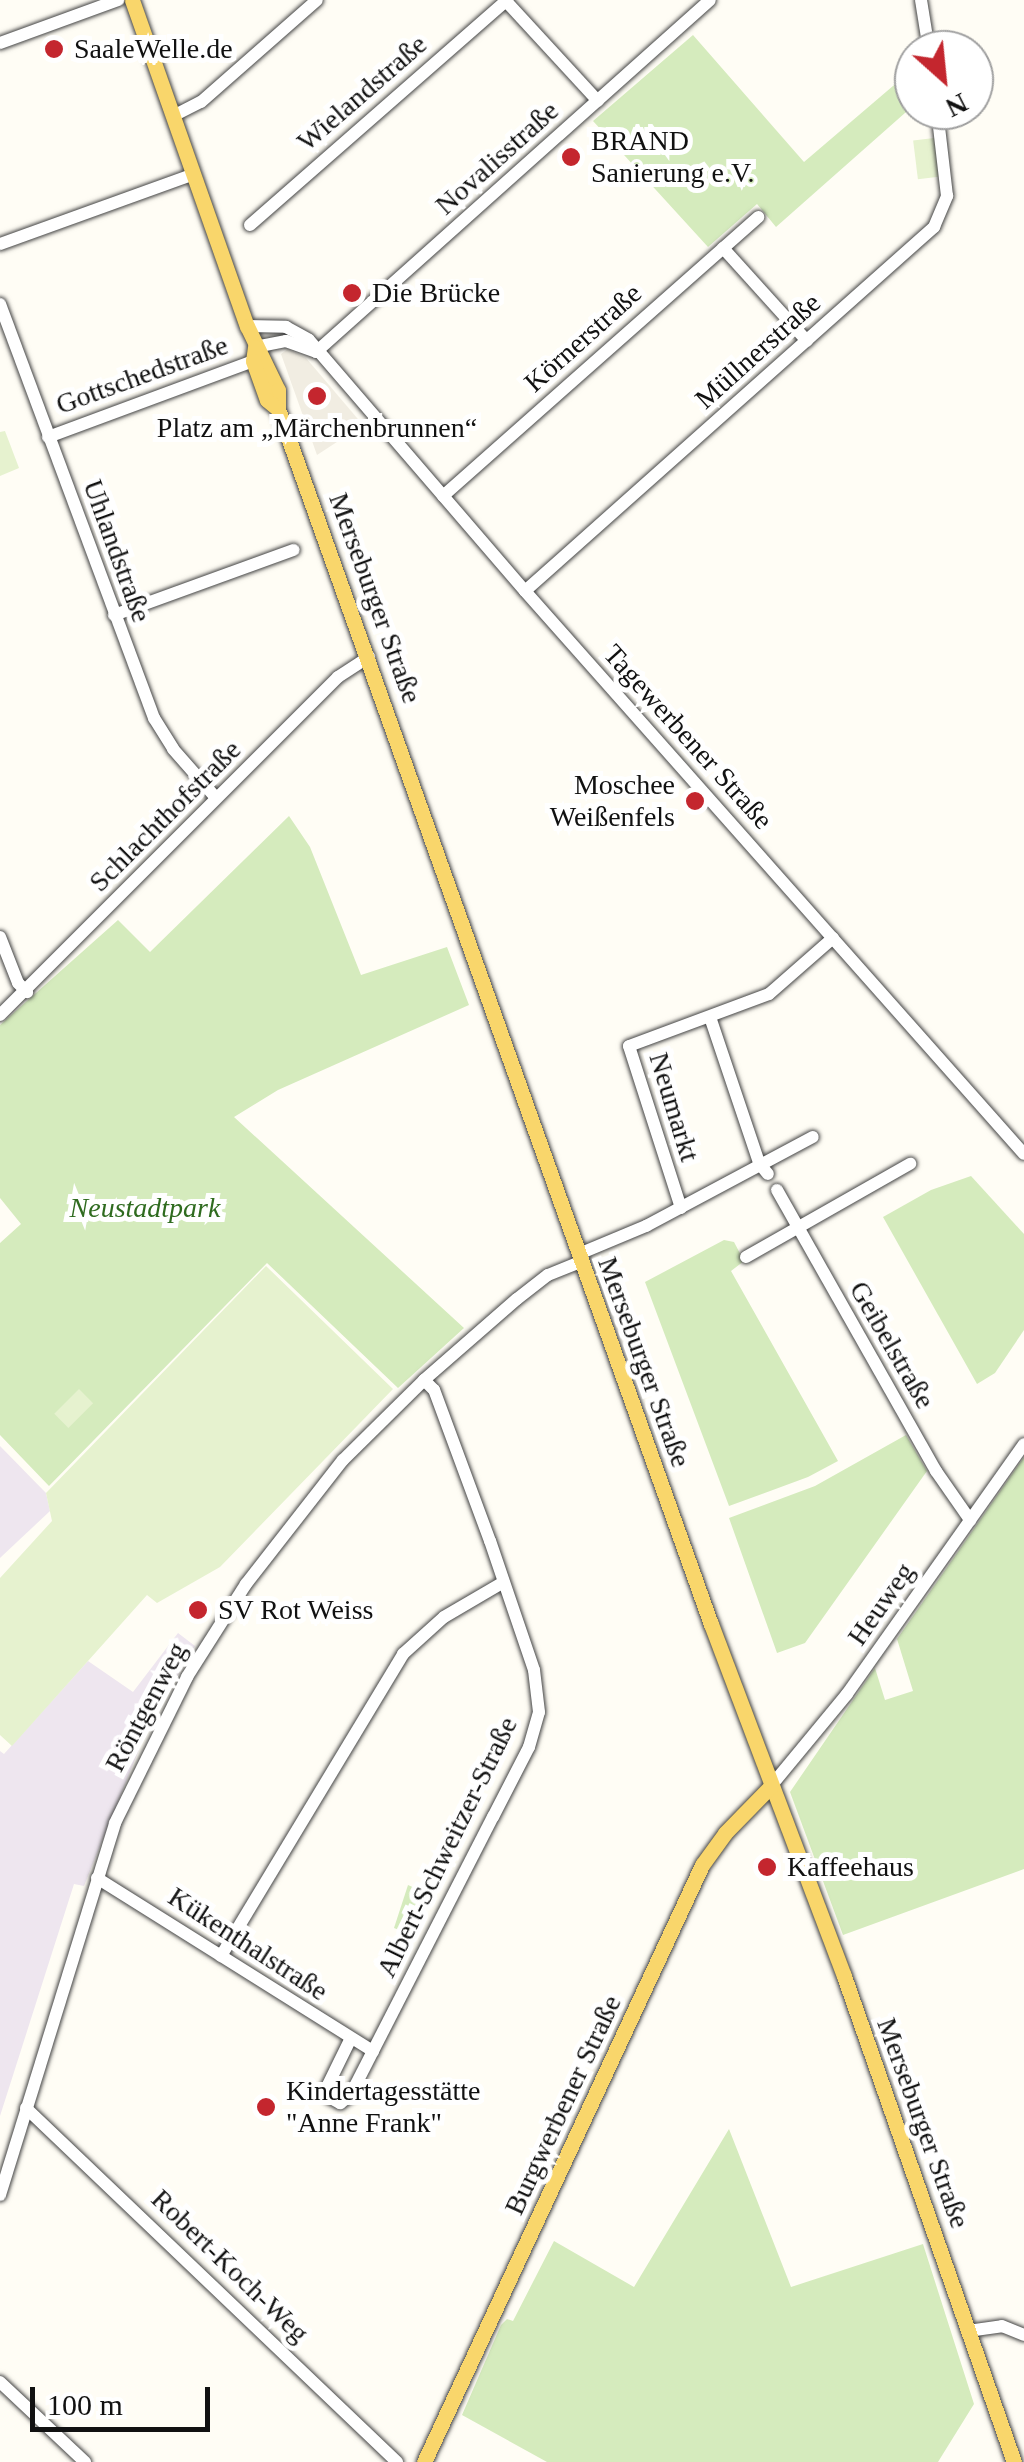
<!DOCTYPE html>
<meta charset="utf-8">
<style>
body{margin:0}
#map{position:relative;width:1024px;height:2462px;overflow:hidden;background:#fffdf5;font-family:"Times New Roman",serif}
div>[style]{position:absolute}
.industrial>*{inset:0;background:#eee6ef}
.green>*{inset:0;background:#d5ebbd}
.pitch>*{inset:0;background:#e6f2cf;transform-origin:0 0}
.plaza>*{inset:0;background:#f1ede2}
.roads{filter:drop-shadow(0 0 2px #444) drop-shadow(0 0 2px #444)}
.minor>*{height:12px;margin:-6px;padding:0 6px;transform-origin:6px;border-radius:6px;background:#fff}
.major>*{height:15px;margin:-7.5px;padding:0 7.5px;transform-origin:7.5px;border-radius:7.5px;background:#f9d66b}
.dots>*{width:28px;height:28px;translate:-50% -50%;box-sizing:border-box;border:5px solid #fff;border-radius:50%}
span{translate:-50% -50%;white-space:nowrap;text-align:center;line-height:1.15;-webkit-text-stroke:10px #fff;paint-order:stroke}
.poi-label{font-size:28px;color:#111}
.left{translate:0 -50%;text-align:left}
.right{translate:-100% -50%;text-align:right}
.street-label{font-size:28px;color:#111}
.park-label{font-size:28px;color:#2f6b1f;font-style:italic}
.north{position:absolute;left:894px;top:30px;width:100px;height:100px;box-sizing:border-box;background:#fff;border:2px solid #a0a0a0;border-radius:50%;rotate:153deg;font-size:28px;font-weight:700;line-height:40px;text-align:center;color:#111}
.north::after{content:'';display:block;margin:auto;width:35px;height:45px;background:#c4262e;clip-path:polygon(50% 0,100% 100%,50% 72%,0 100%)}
.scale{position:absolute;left:30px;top:2387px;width:180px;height:45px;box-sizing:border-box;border:5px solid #111;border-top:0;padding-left:12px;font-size:30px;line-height:35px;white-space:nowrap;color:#111;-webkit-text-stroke:8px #fff;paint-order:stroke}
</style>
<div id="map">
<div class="industrial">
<div style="clip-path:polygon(0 1446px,46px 1493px,50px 1511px,0 1558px)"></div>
<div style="clip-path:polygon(178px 1633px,195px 1646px,149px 1725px,84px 1886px,74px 1884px,0 2116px,0 1751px,4px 1754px,88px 1661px,133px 1692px)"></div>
</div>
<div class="green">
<div style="clip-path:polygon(693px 35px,804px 162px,914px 68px,914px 105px,776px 227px,757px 204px,708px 247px,593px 121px)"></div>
<div style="clip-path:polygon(289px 816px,310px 847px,361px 975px,447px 947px,469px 1005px,278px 1090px,234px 1117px,464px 1328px,398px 1388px,267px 1263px,49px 1486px,0 1435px,0 1243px,21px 1224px,0 1198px,0 1025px,118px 920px,150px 952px)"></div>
<div style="clip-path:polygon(971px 1176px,1024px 1234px,1024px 1330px,995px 1373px,977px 1384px,883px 1217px,931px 1190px)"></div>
<div style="clip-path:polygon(724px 1240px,734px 1242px,744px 1261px,731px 1271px,838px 1461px,808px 1477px,729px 1506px,645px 1282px)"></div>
<div style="clip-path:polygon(906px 1435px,927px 1471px,805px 1643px,777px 1653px,729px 1518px,815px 1486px)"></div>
<div style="clip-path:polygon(1024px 1457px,1024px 1869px,843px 1935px,790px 1792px,875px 1668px,885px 1700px,913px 1691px,897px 1639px)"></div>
<div style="clip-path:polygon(408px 1885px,430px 1895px,412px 1935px,394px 1928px)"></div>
<div style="clip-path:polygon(729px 2129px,791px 2287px,923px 2244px,974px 2404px,938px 2462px,547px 2462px,462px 2415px,501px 2325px,507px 2319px,513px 2321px,554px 2241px,634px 2287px)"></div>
</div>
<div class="pitch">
<div style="left:934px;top:138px;width:39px;height:21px;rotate:83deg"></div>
<div style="clip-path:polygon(5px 431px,19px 468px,0 476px,0 432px)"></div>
<div style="clip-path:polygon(266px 1266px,393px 1389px,220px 1567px,157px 1603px,147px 1595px,12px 1746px,0 1735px,0 1578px,52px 1521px,46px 1493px)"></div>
<div style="left:79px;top:1389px;width:20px;height:35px;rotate:45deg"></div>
</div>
<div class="plaza">
<div style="clip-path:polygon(288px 349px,306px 358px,363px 425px,317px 455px,281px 354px)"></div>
</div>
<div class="roads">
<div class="minor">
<div style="left:505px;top:0;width:137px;rotate:47.4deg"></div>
<div style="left:921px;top:0;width:51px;rotate:80.9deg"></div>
<div style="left:0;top:43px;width:126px;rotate:-20deg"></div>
<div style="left:173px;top:116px;width:31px;rotate:-27deg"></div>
<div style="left:201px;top:102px;width:154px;rotate:-41.3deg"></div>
<div style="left:250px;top:225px;width:342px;rotate:-41.2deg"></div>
<div style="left:0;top:244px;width:206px;rotate:-19.8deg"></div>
<div style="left:723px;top:248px;width:125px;rotate:47.9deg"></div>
<div style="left:0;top:304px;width:442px;rotate:69.6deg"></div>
<div style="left:154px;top:718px;width:36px;rotate:58deg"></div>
<div style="left:173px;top:749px;width:65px;rotate:48.7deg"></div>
<div style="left:247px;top:326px;width:39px;rotate:1deg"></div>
<div style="left:286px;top:327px;width:26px;rotate:29deg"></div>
<div style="left:309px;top:340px;width:331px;rotate:49.3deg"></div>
<div style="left:525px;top:591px;width:752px;rotate:48.45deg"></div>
<div style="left:255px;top:347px;width:32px;rotate:-11deg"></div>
<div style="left:286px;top:341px;width:32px;rotate:20deg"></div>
<div style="left:316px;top:352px;width:528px;rotate:-41.78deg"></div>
<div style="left:48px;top:437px;width:219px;rotate:-20.3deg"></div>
<div style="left:443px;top:496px;width:421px;rotate:-41.5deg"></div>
<div style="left:525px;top:591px;width:548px;rotate:-41.67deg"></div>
<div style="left:934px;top:227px;width:34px;rotate:-67deg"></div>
<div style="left:947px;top:196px;width:87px;rotate:-96.6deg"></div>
<div style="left:114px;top:615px;width:191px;rotate:-19.9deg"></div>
<div style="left:0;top:937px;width:49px;rotate:68.6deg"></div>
<div style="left:18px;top:983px;width:13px;rotate:45deg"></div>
<div style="left:0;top:1015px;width:478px;rotate:-45deg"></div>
<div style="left:338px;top:677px;width:37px;rotate:-33deg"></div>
<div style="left:710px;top:1017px;width:154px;rotate:71.4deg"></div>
<div style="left:759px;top:1163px;width:14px;rotate:51deg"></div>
<div style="left:777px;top:1190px;width:323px;rotate:60.5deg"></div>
<div style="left:936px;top:1471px;width:60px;rotate:55.2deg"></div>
<div style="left:681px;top:1208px;width:170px;rotate:-107.8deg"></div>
<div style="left:629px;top:1046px;width:149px;rotate:-20.4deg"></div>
<div style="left:769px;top:994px;width:85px;rotate:-41.2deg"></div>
<div style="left:579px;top:1254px;width:73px;rotate:-22.7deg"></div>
<div style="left:646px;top:1226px;width:189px;rotate:-28.1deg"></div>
<div style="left:746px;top:1257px;width:189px;rotate:-29.6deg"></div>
<div style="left:771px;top:1786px;width:119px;rotate:-50.4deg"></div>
<div style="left:847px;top:1694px;width:306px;rotate:-54.7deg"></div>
<div style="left:97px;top:1878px;width:326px;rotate:32.1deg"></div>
<div style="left:221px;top:1956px;width:353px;rotate:-58.9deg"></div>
<div style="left:403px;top:1654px;width:55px;rotate:-42.1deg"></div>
<div style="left:444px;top:1617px;width:69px;rotate:-30.3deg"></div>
<div style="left:350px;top:2040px;width:55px;rotate:116.1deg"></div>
<div style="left:326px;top:2089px;width:9px;rotate:69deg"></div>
<div style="left:329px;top:2097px;width:13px;rotate:29deg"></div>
<div style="left:340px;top:2103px;width:12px;rotate:-35deg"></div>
<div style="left:350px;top:2096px;width:314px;rotate:-62.9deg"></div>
<div style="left:493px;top:1817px;width:79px;rotate:-62.8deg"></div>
<div style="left:529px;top:1747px;width:36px;rotate:-74deg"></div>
<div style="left:539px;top:1712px;width:42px;rotate:-96.8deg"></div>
<div style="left:534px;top:1670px;width:136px;rotate:-108.8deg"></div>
<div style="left:490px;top:1541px;width:161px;rotate:-110.3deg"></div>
<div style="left:434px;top:1390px;width:14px;rotate:-135deg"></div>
<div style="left:26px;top:2108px;width:513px;rotate:43.66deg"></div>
<div style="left:0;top:2195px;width:389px;rotate:-72.8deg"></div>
<div style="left:115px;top:1823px;width:163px;rotate:-63.7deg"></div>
<div style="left:187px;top:1677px;width:110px;rotate:-57.6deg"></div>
<div style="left:246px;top:1584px;width:157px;rotate:-52deg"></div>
<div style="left:343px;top:1460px;width:114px;rotate:-44.6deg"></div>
<div style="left:424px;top:1380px;width:123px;rotate:-41.1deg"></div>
<div style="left:517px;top:1299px;width:39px;rotate:-38deg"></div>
<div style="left:548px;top:1275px;width:37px;rotate:-22deg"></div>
<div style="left:968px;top:2331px;width:34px;rotate:-8deg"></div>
<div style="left:1002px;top:2326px;width:24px;rotate:22deg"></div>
<div style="left:0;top:2382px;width:117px;rotate:43.3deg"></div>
</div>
<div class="major">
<div style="left:132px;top:0;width:346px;rotate:70.6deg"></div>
<div style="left:247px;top:326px;width:71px;rotate:64.2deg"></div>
<div style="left:278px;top:390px;width:19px;rotate:90deg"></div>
<div style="left:278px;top:409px;width:1290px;rotate:70.39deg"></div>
<div style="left:711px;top:1624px;width:376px;rotate:69.3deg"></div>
<div style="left:844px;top:1976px;width:515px;rotate:70.72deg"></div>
<div style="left:255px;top:347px;width:14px;rotate:98deg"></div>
<div style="left:253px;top:361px;width:41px;rotate:70.3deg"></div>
<div style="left:267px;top:400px;width:14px;rotate:39deg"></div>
<div style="left:424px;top:2462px;width:659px;rotate:-65.03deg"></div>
<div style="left:702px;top:1865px;width:39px;rotate:-54deg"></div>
<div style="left:725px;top:1833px;width:66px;rotate:-45.6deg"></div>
</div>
</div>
<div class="dots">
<div style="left:54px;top:49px;background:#c4262e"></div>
<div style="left:571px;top:157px;background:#c4262e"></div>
<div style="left:352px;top:293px;background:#c4262e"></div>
<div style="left:317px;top:396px;background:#c4262e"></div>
<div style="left:695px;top:801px;background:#c4262e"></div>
<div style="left:198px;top:1610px;background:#c4262e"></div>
<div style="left:767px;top:1867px;background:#c4262e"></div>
<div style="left:266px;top:2107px;background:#c4262e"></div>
</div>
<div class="poi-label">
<span class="left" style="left:74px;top:49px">SaaleWelle.de</span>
<span class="left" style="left:591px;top:157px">BRAND<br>Sanierung e.V.</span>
<span class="left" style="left:372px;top:293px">Die Brücke</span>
<span style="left:317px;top:428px">Platz am „Märchenbrunnen“</span>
<span class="right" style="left:675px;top:801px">Moschee<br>Weißenfels</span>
<span class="left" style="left:218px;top:1610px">SV Rot Weiss</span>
<span class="left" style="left:787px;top:1867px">Kaffeehaus</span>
<span class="left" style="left:286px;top:2107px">Kindertagesstätte<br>"Anne Frank"</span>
</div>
<div class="street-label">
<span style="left:362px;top:93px;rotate:-41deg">Wielandstraße</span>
<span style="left:497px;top:158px;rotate:-42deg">Novalisstraße</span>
<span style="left:583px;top:338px;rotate:-42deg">Körnerstraße</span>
<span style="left:758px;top:351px;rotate:-42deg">Müllnerstraße</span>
<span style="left:142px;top:375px;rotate:-20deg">Gottschedstraße</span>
<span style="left:117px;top:551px;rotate:70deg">Uhlandstraße</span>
<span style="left:375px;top:598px;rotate:70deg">Merseburger Straße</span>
<span style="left:688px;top:737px;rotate:48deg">Tagewerbener Straße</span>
<span style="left:165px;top:816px;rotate:-45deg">Schlachthofstraße</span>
<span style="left:674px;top:1107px;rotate:73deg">Neumarkt</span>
<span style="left:892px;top:1345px;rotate:60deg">Geibelstraße</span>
<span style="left:644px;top:1362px;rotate:70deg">Merseburger Straße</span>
<span style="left:881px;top:1604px;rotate:-55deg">Heuweg</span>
<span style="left:146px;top:1707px;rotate:-62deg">Röntgenweg</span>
<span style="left:447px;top:1847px;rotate:-64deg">Albert-Schweitzer-Straße</span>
<span style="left:248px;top:1944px;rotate:33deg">Kükenthalstraße</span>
<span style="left:563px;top:2105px;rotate:-65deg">Burgwerbener Straße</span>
<span style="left:923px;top:2123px;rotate:70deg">Merseburger Straße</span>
<span style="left:230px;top:2266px;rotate:44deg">Robert-Koch-Weg</span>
</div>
<div class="park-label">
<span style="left:145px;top:1208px">Neustadtpark</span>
</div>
<div class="north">N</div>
<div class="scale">100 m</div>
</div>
